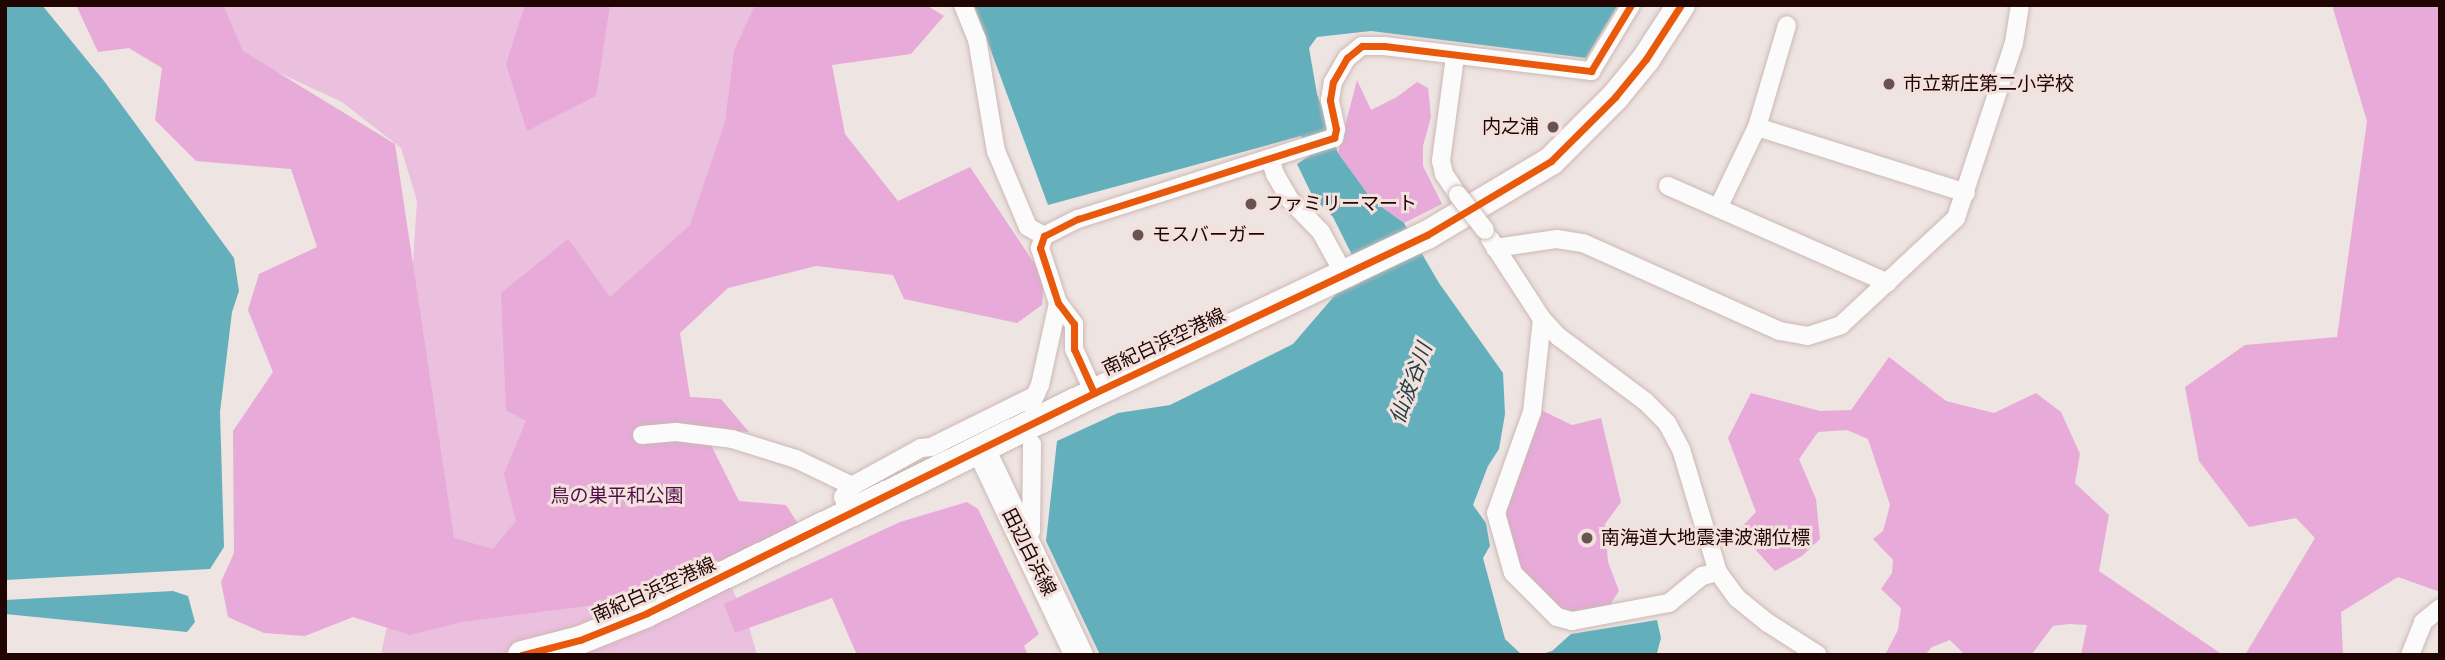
<!DOCTYPE html>
<meta charset="utf-8">
<style>
body{margin:0}
#map{position:relative;width:2445px;height:660px;overflow:hidden;background:#eee4e2;font-family:Ubuntu,"Noto Sans JP",sans-serif}
div>[style]{position:absolute}
.green>*{inset:0;background:#ebbfde}
.forest>*{inset:0;background:#e7aad9}
.water>*{inset:0;background:#63afbc}
.roads{filter:drop-shadow(0 0 2px #ccb8b4) drop-shadow(0 0 2px #ccb8b4)}
.street>*{height:18px;margin:-9px;padding:0 9px;transform-origin:9px;border-radius:9px;background:#fcfbfb}
.primary>*{height:28px;margin:-14px;padding:0 14px;transform-origin:14px;border-radius:14px;background:#fcfbfb}
.bridges{filter:drop-shadow(0 0 2px #ccb8b4) drop-shadow(0 0 2px #ccb8b4)}
.street-bridge>*{height:18px;margin:-9px;padding:0 9px;transform-origin:9px;border-radius:9px;background:#fcfbfb}
.cycleway>*{height:7px;margin:-3.5px;padding:0 3.5px;transform-origin:3.5px;border-radius:3.5px;background:#e8590c}
.dots>*{width:19px;height:19px;translate:-50% -50%;box-sizing:border-box;border:4px solid #f3e1dd;border-radius:50%}
span{translate:-50% -50%;white-space:nowrap;text-align:center;line-height:1.15;-webkit-text-stroke:6px #f3e1dd;paint-order:stroke}
.poi-label{font-size:19px;color:#210502}
.left{translate:0 -50%;text-align:left}
.right{translate:-100% -50%;text-align:right}
.street-label{font-size:19px;color:#210502}
.park-label{font-size:19px;color:#4f0e48}
.water-label{font-size:21px;color:#1e3d44;font-style:italic}
.frame{position:absolute;inset:0;border:7px solid #210502;pointer-events:none}
</style>
<div id="map">
<div class="green">
<div style="clip-path:polygon(184px 5px,793px 5px,745px 165px,608px 319px,748px 623px,757px 655px,381px 655px,386px 630px,406px 609px,412px 278px,417px 201px,401px 148px,342px 102px,260px 64px)"></div>
</div>
<div class="forest">
<div style="clip-path:polygon(76px 5px,223px 5px,243px 51px,395px 144px,454px 538px,493px 549px,516px 521px,504px 474px,526px 421px,506px 410px,501px 293px,568px 239px,610px 297px,690px 225px,725px 122px,734px 51px,755px 5px,926px 5px,944px 16px,911px 54px,832px 65px,845px 134px,898px 201px,970px 167px,1044px 278px,1042px 305px,1017px 323px,904px 299px,893px 275px,816px 266px,728px 288px,680px 333px,690px 397px,721px 399px,749px 432px,703px 429px,739px 501px,786px 505px,802px 530px,642px 599px,462px 622px,410px 635px,353px 617px,305px 636px,264px 633px,228px 617px,221px 582px,234px 553px,233px 431px,273px 372px,248px 310px,259px 274px,317px 247px,291px 169px,196px 161px,155px 120px,162px 68px,129px 48px,98px 52px)"></div>
<div style="clip-path:polygon(525px 5px,610px 5px,596px 96px,527px 131px,506px 64px)"></div>
<div style="clip-path:polygon(2332px 5px,2440px 5px,2440px 592px,2398px 577px,2341px 612px,2343px 655px,2245px 655px,2315px 538px,2296px 518px,2249px 527px,2199px 461px,2185px 387px,2245px 345px,2337px 337px,2367px 121px)"></div>
<div style="clip-path:polygon(1357px 80px,1371px 110px,1397px 97px,1417px 82px,1428px 88px,1431px 117px,1423px 146px,1423px 166px,1442px 204px,1404px 223px,1372px 200px,1338px 153px)"></div>
<div style="clip-path:polygon(1889px 357px,1946px 401px,1994px 413px,2036px 393px,2061px 412px,2080px 454px,2075px 483px,2109px 515px,2099px 571px,2223px 655px,2081px 655px,2087px 625px,2069px 624px,2053px 626px,2031px 655px,1965px 655px,1950px 640px,1932px 647px,1925px 655px,1885px 655px,1898px 630px,1901px 608px,1881px 589px,1892px 573px,1893px 560px,1873px 539px,1883px 531px,1890px 505px,1868px 439px,1847px 430px,1818px 432px,1799px 459px,1816px 499px,1820px 539px,1802px 556px,1775px 571px,1738px 531px,1756px 512px,1728px 438px,1751px 393px,1820px 411px,1851px 410px)"></div>
<div style="clip-path:polygon(1541px 410px,1572px 425px,1601px 418px,1621px 502px,1605px 524px,1608px 562px,1619px 591px,1606px 611px,1572px 613px,1556px 608px,1521px 572px,1502px 516px)"></div>
<div style="clip-path:polygon(967px 502px,978px 509px,1039px 634px,1024px 646px,1028px 655px,857px 655px,832px 598px,735px 633px,724px 604px,900px 522px)"></div>
</div>
<div class="water">
<div style="clip-path:polygon(5px 5px,42px 5px,104px 81px,234px 258px,239px 291px,232px 312px,220px 412px,224px 547px,210px 569px,5px 580px)"></div>
<div style="clip-path:polygon(974px 5px,1618px 5px,1586px 58px,1371px 31px,1317px 37px,1309px 48px,1317px 94px,1338px 153px,1372px 200px,1404px 223px,1439px 283px,1503px 373px,1505px 414px,1499px 449px,1488px 466px,1473px 505px,1486px 523px,1490px 546px,1483px 558px,1505px 639px,1522px 655px,1100px 655px,1046px 541px,1057px 441px,1118px 413px,1170px 405px,1293px 344px,1336px 294px,1360px 283px,1351px 253px,1333px 217px,1313px 197px,1297px 164px,1309px 156px,1301px 136px,1048px 205px)"></div>
<div style="clip-path:polygon(173px 591px,188px 596px,195px 622px,187px 632px,5px 614px,5px 600px)"></div>
<div style="clip-path:polygon(1657px 620px,1661px 638px,1657px 653px,1651px 655px,1539px 655px,1552px 651px,1571px 634px)"></div>
</div>
<div class="roads">
<div class="street">
<div style="left:963px;top:5px;width:37px;rotate:68deg"></div>
<div style="left:977px;top:39px;width:114px;rotate:80.4deg"></div>
<div style="left:996px;top:151px;width:82px;rotate:67.2deg"></div>
<div style="left:1028px;top:227px;width:18px;rotate:29deg"></div>
<div style="left:1455px;top:57px;width:105px;rotate:97.7deg"></div>
<div style="left:1441px;top:161px;width:13px;rotate:77deg"></div>
<div style="left:1444px;top:174px;width:25px;rotate:56deg"></div>
<div style="left:1757px;top:127px;width:219px;rotate:17.5deg"></div>
<div style="left:1270px;top:158px;width:17px;rotate:73deg"></div>
<div style="left:1275px;top:174px;width:30px;rotate:60deg"></div>
<div style="left:1290px;top:200px;width:45px;rotate:45.9deg"></div>
<div style="left:1321px;top:232px;width:48px;rotate:61.3deg"></div>
<div style="left:1668px;top:186px;width:240px;rotate:23.8deg"></div>
<div style="left:1718px;top:208px;width:90px;rotate:-64.3deg"></div>
<div style="left:1757px;top:127px;width:106px;rotate:-73.6deg"></div>
<div style="left:1490px;top:239px;width:95px;rotate:57deg"></div>
<div style="left:1542px;top:319px;width:25px;rotate:47deg"></div>
<div style="left:1559px;top:337px;width:107px;rotate:36.7deg"></div>
<div style="left:1645px;top:401px;width:31px;rotate:45deg"></div>
<div style="left:1667px;top:423px;width:30px;rotate:62deg"></div>
<div style="left:1681px;top:449px;width:128px;rotate:73.3deg"></div>
<div style="left:1718px;top:572px;width:32px;rotate:54deg"></div>
<div style="left:1737px;top:598px;width:40px;rotate:39deg"></div>
<div style="left:1768px;top:623px;width:59px;rotate:32.6deg"></div>
<div style="left:1495px;top:248px;width:63px;rotate:-8.3deg"></div>
<div style="left:1557px;top:239px;width:26px;rotate:9deg"></div>
<div style="left:1583px;top:243px;width:216px;rotate:24.1deg"></div>
<div style="left:1780px;top:331px;width:28px;rotate:10deg"></div>
<div style="left:1808px;top:336px;width:35px;rotate:-18deg"></div>
<div style="left:1841px;top:325px;width:157px;rotate:-42.9deg"></div>
<div style="left:1956px;top:218px;width:184px;rotate:-71.7deg"></div>
<div style="left:2014px;top:43px;width:38px;rotate:-81deg"></div>
<div style="left:1542px;top:319px;width:94px;rotate:96.1deg"></div>
<div style="left:1532px;top:412px;width:107px;rotate:109.6deg"></div>
<div style="left:1496px;top:513px;width:62px;rotate:74.2deg"></div>
<div style="left:1513px;top:573px;width:62px;rotate:45deg"></div>
<div style="left:1557px;top:617px;width:16px;rotate:15deg"></div>
<div style="left:1572px;top:621px;width:99px;rotate:-10.5deg"></div>
<div style="left:1669px;top:603px;width:43px;rotate:-39.3deg"></div>
<div style="left:1702px;top:576px;width:16px;rotate:-14deg"></div>
<div style="left:1094px;top:393px;width:48px;rotate:-114.4deg"></div>
<div style="left:1074px;top:349px;width:25px;rotate:-90deg"></div>
<div style="left:1074px;top:324px;width:26px;rotate:-127deg"></div>
<div style="left:1058px;top:303px;width:58px;rotate:-108.1deg"></div>
<div style="left:1040px;top:248px;width:13px;rotate:-72deg"></div>
<div style="left:1044px;top:236px;width:38px;rotate:-27deg"></div>
<div style="left:1078px;top:219px;width:269px;rotate:-17.6deg"></div>
<div style="left:1334px;top:138px;width:9px;rotate:-77deg"></div>
<div style="left:1336px;top:129px;width:30px;rotate:-102deg"></div>
<div style="left:1330px;top:100px;width:18px;rotate:-81deg"></div>
<div style="left:1333px;top:82px;width:28px;rotate:-60deg"></div>
<div style="left:1347px;top:58px;width:19px;rotate:-39deg"></div>
<div style="left:1362px;top:46px;width:22px"></div>
<div style="left:1384px;top:46px;width:209px;rotate:6.9deg"></div>
<div style="left:1591px;top:71px;width:77px;rotate:-58.8deg"></div>
<div style="left:1031px;top:405px;width:22px;rotate:-66deg"></div>
<div style="left:1040px;top:385px;width:84px;rotate:-77.6deg"></div>
<div style="left:642px;top:435px;width:34px;rotate:-5deg"></div>
<div style="left:676px;top:432px;width:56px;rotate:7.1deg"></div>
<div style="left:732px;top:439px;width:67px;rotate:17.4deg"></div>
<div style="left:796px;top:459px;width:62px;rotate:25.7deg"></div>
<div style="left:852px;top:514px;width:19px;rotate:-118deg"></div>
<div style="left:843px;top:497px;width:14px;rotate:-51deg"></div>
<div style="left:852px;top:486px;width:79px;rotate:-28.8deg"></div>
<div style="left:921px;top:448px;width:10px;rotate:-6deg"></div>
<div style="left:931px;top:447px;width:115px;rotate:-26.3deg"></div>
<div style="left:1023px;top:537px;width:10px;rotate:-37deg"></div>
<div style="left:1031px;top:531px;width:87px;rotate:-89.3deg"></div>
<div style="left:2410px;top:655px;width:35px;rotate:-68deg"></div>
<div style="left:2423px;top:622px;width:22px;rotate:-39deg"></div>
</div>
<div class="primary">
<div style="left:981px;top:449px;width:228px;rotate:64.6deg"></div>
<div style="left:522px;top:655px;width:60px;rotate:-14.5deg"></div>
<div style="left:580px;top:640px;width:72px;rotate:-21.9deg"></div>
<div style="left:647px;top:613px;width:498px;rotate:-26.2deg"></div>
<div style="left:1094px;top:393px;width:369px;rotate:-25.4deg"></div>
<div style="left:1427px;top:235px;width:144px;rotate:-30.8deg"></div>
<div style="left:1551px;top:161px;width:91px;rotate:-45deg"></div>
<div style="left:1615px;top:97px;width:49px;rotate:-50.8deg"></div>
<div style="left:1646px;top:59px;width:64px;rotate:-57.1deg"></div>
</div>
</div>
<div class="bridges">
<div class="street-bridge">
<div style="left:1458px;top:195px;width:44px;rotate:52.4deg"></div>
</div>
</div>
<div class="cycleway">
<div style="left:1094px;top:393px;width:48px;rotate:-114.4deg"></div>
<div style="left:1074px;top:349px;width:25px;rotate:-90deg"></div>
<div style="left:1074px;top:324px;width:26px;rotate:-127deg"></div>
<div style="left:1058px;top:303px;width:58px;rotate:-108.1deg"></div>
<div style="left:1040px;top:248px;width:13px;rotate:-72deg"></div>
<div style="left:1044px;top:236px;width:38px;rotate:-27deg"></div>
<div style="left:1078px;top:219px;width:269px;rotate:-17.6deg"></div>
<div style="left:1334px;top:138px;width:9px;rotate:-77deg"></div>
<div style="left:1336px;top:129px;width:30px;rotate:-102deg"></div>
<div style="left:1330px;top:100px;width:18px;rotate:-81deg"></div>
<div style="left:1333px;top:82px;width:28px;rotate:-60deg"></div>
<div style="left:1347px;top:58px;width:19px;rotate:-39deg"></div>
<div style="left:1362px;top:46px;width:22px"></div>
<div style="left:1384px;top:46px;width:209px;rotate:6.9deg"></div>
<div style="left:1591px;top:71px;width:77px;rotate:-58.8deg"></div>
<div style="left:522px;top:655px;width:60px;rotate:-14.5deg"></div>
<div style="left:580px;top:640px;width:72px;rotate:-21.9deg"></div>
<div style="left:647px;top:613px;width:498px;rotate:-26.2deg"></div>
<div style="left:1094px;top:393px;width:369px;rotate:-25.4deg"></div>
<div style="left:1427px;top:235px;width:144px;rotate:-30.8deg"></div>
<div style="left:1551px;top:161px;width:91px;rotate:-45deg"></div>
<div style="left:1615px;top:97px;width:49px;rotate:-50.8deg"></div>
<div style="left:1646px;top:59px;width:64px;rotate:-57.1deg"></div>
</div>
<div class="dots">
<div style="left:1889px;top:84px;background:#695350"></div>
<div style="left:1553px;top:127px;background:#695350"></div>
<div style="left:1251px;top:204px;background:#695350"></div>
<div style="left:1138px;top:235px;background:#695350"></div>
<div style="left:1587px;top:538px;background:#695350"></div>
</div>
<div class="poi-label">
<span class="left" style="left:1903px;top:84px">市立新庄第二小学校</span>
<span class="right" style="left:1539px;top:127px">内之浦</span>
<span class="left" style="left:1265px;top:204px">ファミリーマート</span>
<span class="left" style="left:1152px;top:235px">モスバーガー</span>
<span class="left" style="left:1601px;top:538px">南海道大地震津波潮位標</span>
</div>
<div class="street-label">
<span style="left:1164px;top:342px;rotate:-25deg">南紀白浜空港線</span>
<span style="left:1029px;top:552px;rotate:63deg">田辺白浜線</span>
<span style="left:654px;top:590px;rotate:-24deg">南紀白浜空港線</span>
</div>
<div class="park-label">
<span style="left:617px;top:496px">鳥の巣平和公園</span>
</div>
<div class="water-label">
<span style="left:1410px;top:383px;rotate:-70deg">仙波谷川</span>
</div>
<div class="frame"></div>
</div>
